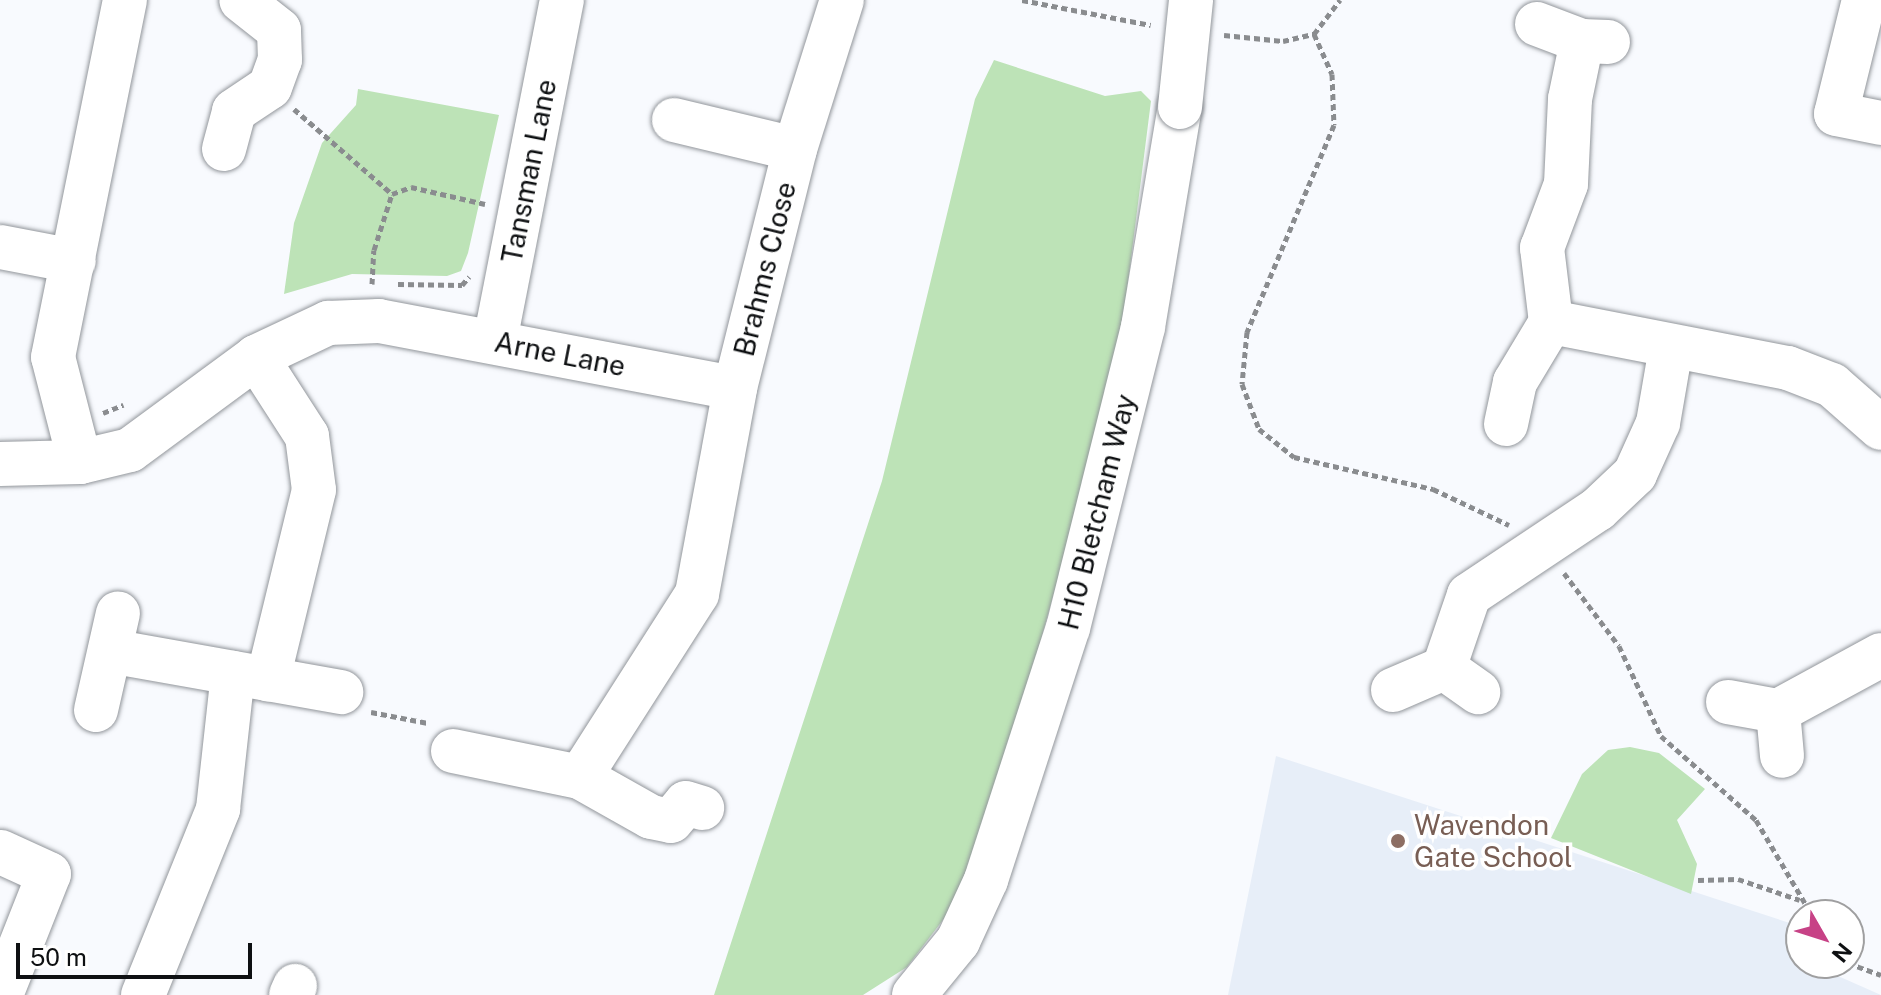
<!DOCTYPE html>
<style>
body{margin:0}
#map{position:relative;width:1881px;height:995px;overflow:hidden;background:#f8fafe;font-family:"Public Sans",sans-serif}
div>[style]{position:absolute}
.built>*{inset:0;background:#e7eef8}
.green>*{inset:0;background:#bde3b7}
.path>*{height:5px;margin-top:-2.5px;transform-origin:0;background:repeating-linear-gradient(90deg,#8a8c8f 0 6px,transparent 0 10px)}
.roads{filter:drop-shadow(0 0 2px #92969b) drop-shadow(0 0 2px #92969b)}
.minor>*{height:44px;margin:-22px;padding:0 22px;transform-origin:22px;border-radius:22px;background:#fff}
.bridges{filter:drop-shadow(0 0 2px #92969b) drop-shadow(0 0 2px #92969b)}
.minor-bridge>*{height:44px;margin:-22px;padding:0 22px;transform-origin:22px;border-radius:22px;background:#fff}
.dots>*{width:22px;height:22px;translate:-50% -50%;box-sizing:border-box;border:4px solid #fff;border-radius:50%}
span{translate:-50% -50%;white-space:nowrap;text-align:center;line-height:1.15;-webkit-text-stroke:7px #fff;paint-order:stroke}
.street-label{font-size:28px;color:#0e1012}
.education-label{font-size:28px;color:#785e54}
.left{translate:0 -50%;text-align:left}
.north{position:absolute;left:1785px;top:899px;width:80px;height:80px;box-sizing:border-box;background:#fff;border:2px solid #9f9fa0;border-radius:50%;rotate:129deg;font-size:22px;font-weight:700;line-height:32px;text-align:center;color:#0e1012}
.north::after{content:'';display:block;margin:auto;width:28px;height:36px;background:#c74286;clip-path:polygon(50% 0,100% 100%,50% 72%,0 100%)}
.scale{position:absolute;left:16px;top:943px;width:236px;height:36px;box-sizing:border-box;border:4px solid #0e1012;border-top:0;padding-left:10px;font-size:24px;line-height:28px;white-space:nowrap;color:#0e1012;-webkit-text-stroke:6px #fff;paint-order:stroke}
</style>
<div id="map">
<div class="built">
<div style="clip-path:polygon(1276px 756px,1799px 926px,1801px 963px,1828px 963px,1838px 976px,1881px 995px,1228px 995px)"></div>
</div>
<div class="green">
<div style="clip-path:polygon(994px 60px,1105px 96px,1141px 91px,1151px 101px,1125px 306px,1091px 460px,1013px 740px,978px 851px,949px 912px,907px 967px,863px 995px,714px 995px,882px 481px,975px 99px)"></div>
<div style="clip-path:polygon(358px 89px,499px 115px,468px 253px,461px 271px,447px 276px,352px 274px,284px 294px,294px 223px,322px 143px,356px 105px)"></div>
<div style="clip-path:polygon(1630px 747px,1659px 753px,1705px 789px,1677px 820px,1697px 864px,1691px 894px,1551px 838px,1582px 774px,1608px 750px)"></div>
</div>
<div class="path">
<div style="left:1022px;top:0;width:131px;rotate:11deg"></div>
<div style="left:1314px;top:34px;width:44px;rotate:65.8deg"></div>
<div style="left:1332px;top:74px;width:51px;rotate:87.8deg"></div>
<div style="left:1334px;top:125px;width:225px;rotate:112.8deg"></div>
<div style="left:1247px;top:332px;width:52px;rotate:95.5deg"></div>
<div style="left:1242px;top:384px;width:48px;rotate:69.3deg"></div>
<div style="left:1259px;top:429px;width:45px;rotate:38.7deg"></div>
<div style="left:1294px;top:457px;width:143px;rotate:13deg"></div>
<div style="left:1433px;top:489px;width:84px;rotate:25.3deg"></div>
<div style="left:1224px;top:35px;width:59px;rotate:5.8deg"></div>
<div style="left:1283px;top:41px;width:32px;rotate:-13deg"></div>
<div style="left:1314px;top:34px;width:43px;rotate:-52.6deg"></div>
<div style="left:294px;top:109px;width:130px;rotate:40.9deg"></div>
<div style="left:372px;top:284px;width:34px;rotate:-87deg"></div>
<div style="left:374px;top:250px;width:59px;rotate:-72.2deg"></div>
<div style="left:392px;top:194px;width:20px;rotate:-20deg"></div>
<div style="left:411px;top:187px;width:76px;rotate:12.9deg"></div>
<div style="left:398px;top:284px;width:64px;rotate:0.9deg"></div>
<div style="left:462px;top:285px;width:11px;rotate:-49deg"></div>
<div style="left:103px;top:413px;width:22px;rotate:-22deg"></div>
<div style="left:1564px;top:573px;width:91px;rotate:53deg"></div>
<div style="left:1619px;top:646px;width:99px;rotate:65deg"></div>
<div style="left:1661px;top:736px;width:127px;rotate:41.5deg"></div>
<div style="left:1756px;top:820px;width:110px;rotate:59.5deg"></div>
<div style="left:371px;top:712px;width:58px;rotate:10.9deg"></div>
<div style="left:1698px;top:880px;width:40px;rotate:-1.4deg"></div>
<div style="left:1738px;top:879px;width:65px;rotate:18.7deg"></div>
<div style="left:1848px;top:963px;width:35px;rotate:20deg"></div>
</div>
<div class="roads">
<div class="minor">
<div style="left:1864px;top:0;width:117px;rotate:103.8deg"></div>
<div style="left:1836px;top:114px;width:46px;rotate:11.3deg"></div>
<div style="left:1537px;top:24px;width:48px;rotate:20.7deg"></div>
<div style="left:1582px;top:41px;width:26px;rotate:2deg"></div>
<div style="left:674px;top:120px;width:124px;rotate:13.5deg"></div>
<div style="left:224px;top:149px;width:39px;rotate:-75deg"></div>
<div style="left:234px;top:111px;width:43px;rotate:-33.7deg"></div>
<div style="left:270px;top:87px;width:29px;rotate:-70deg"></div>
<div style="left:280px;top:60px;width:30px;rotate:-92deg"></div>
<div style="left:279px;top:30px;width:48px;rotate:-141.7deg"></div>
<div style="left:0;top:247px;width:75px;rotate:10.7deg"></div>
<div style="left:1551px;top:322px;width:241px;rotate:11deg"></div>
<div style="left:1788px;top:368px;width:47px;rotate:21.1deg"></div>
<div style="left:1832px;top:385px;width:65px;rotate:41.3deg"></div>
<div style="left:495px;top:341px;width:348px;rotate:-78.9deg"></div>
<div style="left:256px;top:357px;width:94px;rotate:57.2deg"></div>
<div style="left:307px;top:436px;width:54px;rotate:82.6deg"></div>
<div style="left:314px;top:490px;width:195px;rotate:103.7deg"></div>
<div style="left:1506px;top:424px;width:43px;rotate:-77.9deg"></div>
<div style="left:1515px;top:382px;width:70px;rotate:-59deg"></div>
<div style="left:1551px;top:322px;width:75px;rotate:-96.9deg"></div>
<div style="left:1542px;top:248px;width:68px;rotate:-69.4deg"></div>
<div style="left:1566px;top:184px;width:85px;rotate:-87.3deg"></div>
<div style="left:1570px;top:99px;width:59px;rotate:-78.3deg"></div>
<div style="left:80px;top:462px;width:108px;rotate:-104.4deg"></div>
<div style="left:53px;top:357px;width:364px;rotate:-78.6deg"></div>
<div style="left:0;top:464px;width:80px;rotate:-1.4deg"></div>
<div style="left:80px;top:462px;width:51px;rotate:-13.5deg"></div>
<div style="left:130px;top:450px;width:157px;rotate:-36.4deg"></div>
<div style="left:256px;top:357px;width:80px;rotate:-25.3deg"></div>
<div style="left:328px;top:323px;width:51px;rotate:-2.2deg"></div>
<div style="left:379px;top:321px;width:362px;rotate:10.7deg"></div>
<div style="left:110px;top:651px;width:235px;rotate:10.1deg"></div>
<div style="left:1444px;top:668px;width:77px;rotate:-71.1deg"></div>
<div style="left:1469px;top:595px;width:155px;rotate:-33.7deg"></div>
<div style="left:1598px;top:509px;width:51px;rotate:-43.4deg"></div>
<div style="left:1635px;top:474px;width:56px;rotate:-65.7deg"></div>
<div style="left:1658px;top:423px;width:76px;rotate:-80.2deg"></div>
<div style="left:1444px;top:668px;width:42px;rotate:35.2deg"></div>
<div style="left:1393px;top:690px;width:56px;rotate:-23.3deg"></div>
<div style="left:1728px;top:702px;width:51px;rotate:10.2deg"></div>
<div style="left:1778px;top:711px;width:117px;rotate:-28.5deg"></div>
<div style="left:96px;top:710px;width:99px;rotate:-77.2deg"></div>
<div style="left:1778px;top:711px;width:45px;rotate:84.9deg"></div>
<div style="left:453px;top:751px;width:130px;rotate:11.6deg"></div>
<div style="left:580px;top:777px;width:81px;rotate:29.4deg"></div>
<div style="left:651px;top:817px;width:20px;rotate:11deg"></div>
<div style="left:671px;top:821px;width:23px;rotate:-50deg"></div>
<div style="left:686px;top:803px;width:17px;rotate:17deg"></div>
<div style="left:580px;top:777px;width:217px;rotate:-57.4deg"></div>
<div style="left:697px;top:594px;width:209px;rotate:-79.5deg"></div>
<div style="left:735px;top:388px;width:246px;rotate:-75.9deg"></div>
<div style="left:795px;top:149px;width:156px;rotate:-72.5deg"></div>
<div style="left:1px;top:995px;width:130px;rotate:-68.4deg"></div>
<div style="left:49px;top:874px;width:53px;rotate:-155.4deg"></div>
<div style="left:143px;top:995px;width:201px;rotate:-68deg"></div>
<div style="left:218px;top:809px;width:137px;rotate:-83.7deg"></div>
<div style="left:291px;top:995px;width:10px;rotate:-66deg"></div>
<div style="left:914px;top:995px;width:70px;rotate:-50.8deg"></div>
<div style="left:958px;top:941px;width:67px;rotate:-65.3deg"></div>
<div style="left:986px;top:880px;width:265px;rotate:-72deg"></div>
<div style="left:1068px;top:628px;width:310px;rotate:-76deg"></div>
<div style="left:1143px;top:327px;width:223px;rotate:-80.5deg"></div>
</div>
</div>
<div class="bridges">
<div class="minor-bridge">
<div style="left:1180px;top:107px;width:108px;rotate:-84.1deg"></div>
</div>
</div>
<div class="dots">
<div style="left:1398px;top:841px;background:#8d6e63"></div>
</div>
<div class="street-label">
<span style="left:529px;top:171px;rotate:-79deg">Tansman Lane</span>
<span style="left:765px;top:269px;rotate:-76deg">Brahms Close</span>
<span style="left:560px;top:354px;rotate:11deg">Arne Lane</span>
<span style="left:1097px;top:512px;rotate:-76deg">H10 Bletcham Way</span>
</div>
<div class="education-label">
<span class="left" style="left:1414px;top:841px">Wavendon<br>Gate School</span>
</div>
<div class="north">N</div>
<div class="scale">50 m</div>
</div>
